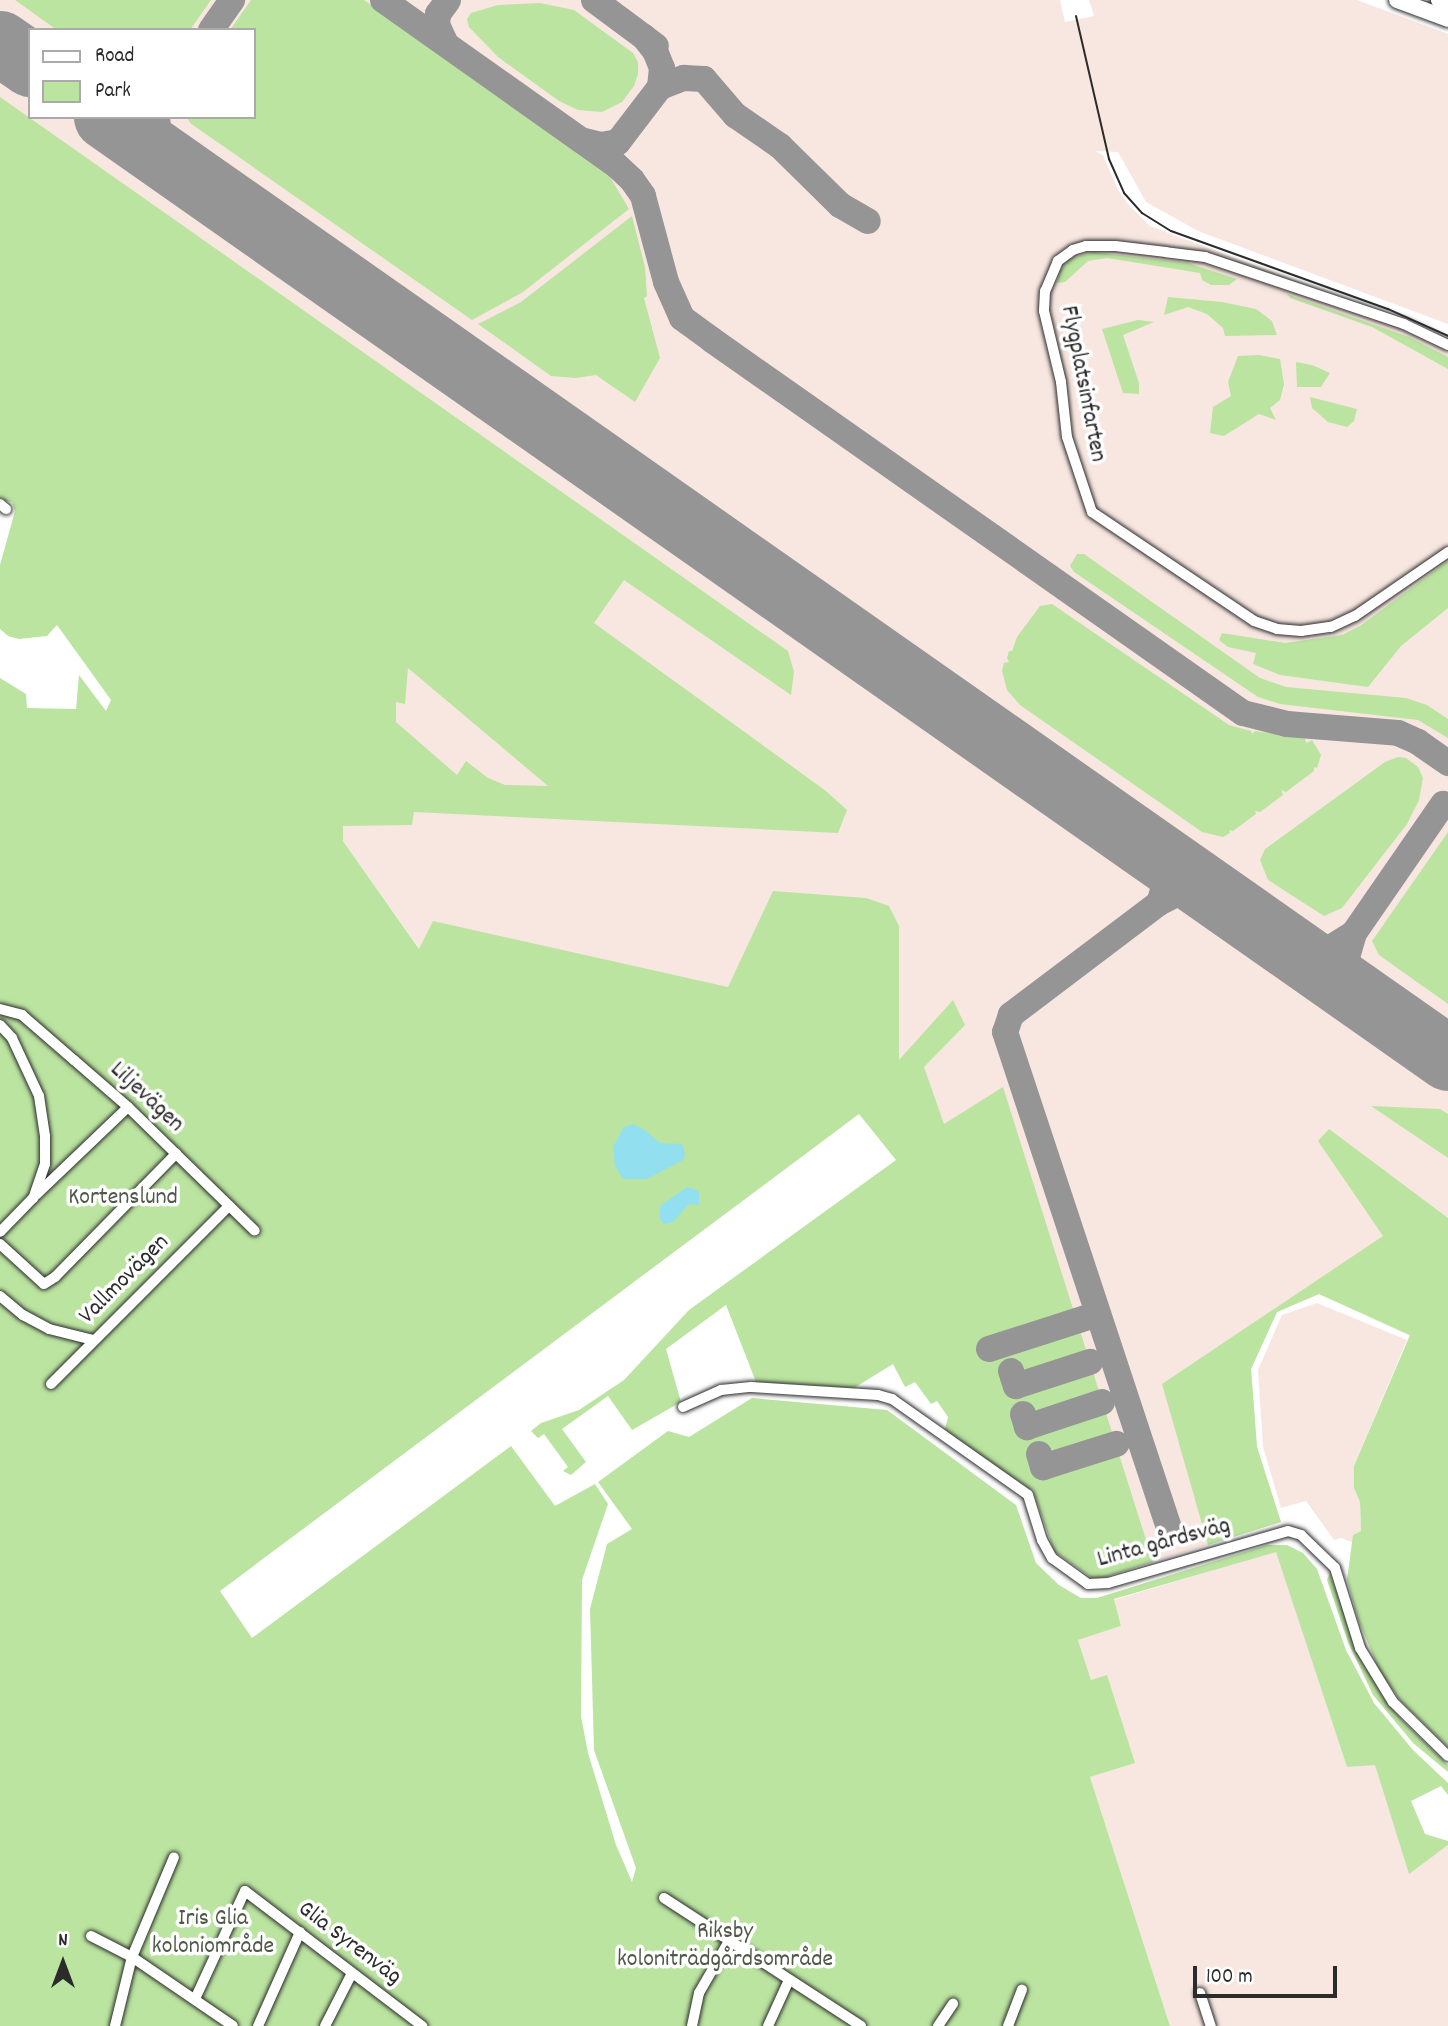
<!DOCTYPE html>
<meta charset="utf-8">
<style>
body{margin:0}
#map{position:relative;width:1448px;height:2026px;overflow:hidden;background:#fff;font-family:Dekko,sans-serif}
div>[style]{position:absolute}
.built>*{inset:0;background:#f8e7e1}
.green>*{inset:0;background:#bbe4a0}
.water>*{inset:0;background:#91dfef}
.taxiway>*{height:26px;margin:-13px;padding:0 13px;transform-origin:13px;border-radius:13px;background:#959595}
.runway>*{height:65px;margin:-32.5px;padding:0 32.5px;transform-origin:32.5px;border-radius:32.5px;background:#959595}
.roads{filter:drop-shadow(0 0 2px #2b2b2b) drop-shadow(0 0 2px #2b2b2b)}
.street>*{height:10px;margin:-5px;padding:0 5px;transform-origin:5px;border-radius:5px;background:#fff}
.primary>*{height:16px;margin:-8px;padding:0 8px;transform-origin:8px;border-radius:8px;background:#fff}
.tram>*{height:2px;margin:-1px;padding:0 1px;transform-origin:1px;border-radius:1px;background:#2b2b2b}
span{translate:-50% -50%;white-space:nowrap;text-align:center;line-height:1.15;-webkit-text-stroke:7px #fff;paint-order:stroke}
.street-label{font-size:24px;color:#2b2b2b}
.park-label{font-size:24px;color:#4f5948}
.legend{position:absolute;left:28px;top:28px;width:228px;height:91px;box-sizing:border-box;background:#fff;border:2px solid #aaa;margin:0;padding:9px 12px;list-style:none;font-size:21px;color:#2b2b2b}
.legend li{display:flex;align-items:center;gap:14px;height:35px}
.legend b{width:35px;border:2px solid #aaa}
.north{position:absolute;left:28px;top:1928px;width:70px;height:70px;-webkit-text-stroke:5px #fff;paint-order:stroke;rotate:0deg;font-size:19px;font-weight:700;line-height:28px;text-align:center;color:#2b2b2b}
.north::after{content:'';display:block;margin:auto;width:24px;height:32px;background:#2b2b2b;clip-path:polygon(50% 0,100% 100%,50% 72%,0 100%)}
.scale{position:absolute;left:1193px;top:1966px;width:144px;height:32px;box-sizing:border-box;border:4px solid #2b2b2b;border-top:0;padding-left:9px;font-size:21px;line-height:24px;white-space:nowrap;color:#2b2b2b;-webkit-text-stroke:5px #fff;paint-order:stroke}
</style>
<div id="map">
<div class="built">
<div style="clip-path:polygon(evenodd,0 0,1060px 0,1065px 22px,1094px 16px,1089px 0,1357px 0,1448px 34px,1448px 324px,1198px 231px,1146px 202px,1118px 152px,1095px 151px,1103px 155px,1118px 190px,1128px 204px,1150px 226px,1448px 338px,1448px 1337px,1410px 1336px,1319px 1294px,1277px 1312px,1251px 1369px,1257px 1447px,1281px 1522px,1095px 1580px,1054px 1551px,885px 1064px,420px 950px,343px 841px,342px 809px,0 304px,0 0,30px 30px,254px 30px,254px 117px,30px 117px,30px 30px)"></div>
<div style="clip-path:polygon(1317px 1303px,1407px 1340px,1354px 1466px,1354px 1488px,1360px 1502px,1361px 1531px,1353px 1535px,1354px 1543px,1341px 1538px,1334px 1540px,1306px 1501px,1281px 1508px,1263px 1447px,1258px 1370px,1282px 1315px)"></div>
<div style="clip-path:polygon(1277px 1551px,1347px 1767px,1375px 1764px,1409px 1873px,1448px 1845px,1448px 2026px,1170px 2026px,1090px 1777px,1134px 1763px,1106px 1676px,1091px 1680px,1078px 1640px,1121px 1626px,1114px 1600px)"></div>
</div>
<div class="green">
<div style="clip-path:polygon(15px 0,211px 0,190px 30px,57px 30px)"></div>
<div style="clip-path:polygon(251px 0,364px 0,606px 170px,629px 209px,523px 292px,472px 320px,190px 123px,187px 117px,254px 117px,254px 30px,230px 30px)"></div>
<div style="clip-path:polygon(540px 3px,574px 10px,633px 53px,638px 62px,638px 74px,634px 86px,622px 102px,602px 112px,578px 110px,559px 101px,498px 57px,469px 27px,467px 19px,471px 13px,498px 5px)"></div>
<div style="clip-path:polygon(evenodd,0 97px,788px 651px,794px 672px,791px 695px,624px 580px,594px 623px,826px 791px,847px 810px,838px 833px,414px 812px,412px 825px,343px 826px,343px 841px,419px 949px,433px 921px,728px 987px,773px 891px,866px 898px,889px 906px,899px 926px,899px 1060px,953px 1000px,965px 1025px,924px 1067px,944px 1124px,1003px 1087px,1153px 1562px,1095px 1580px,1054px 1551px,1033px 1491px,975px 1453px,945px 1429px,948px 1417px,937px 1401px,931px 1404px,915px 1382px,905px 1387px,893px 1364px,854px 1388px,756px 1382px,726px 1305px,666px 1349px,681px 1402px,632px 1430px,608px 1396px,562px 1429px,586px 1462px,571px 1475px,563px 1471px,568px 1467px,544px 1434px,538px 1438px,531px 1431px,541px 1423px,579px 1410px,624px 1380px,689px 1310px,896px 1160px,859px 1114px,220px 1591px,252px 1638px,511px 1446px,555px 1506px,595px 1484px,608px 1504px,582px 1580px,581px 1716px,588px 1753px,616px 1845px,632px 1882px,636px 1868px,594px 1750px,590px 1609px,607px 1544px,632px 1529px,598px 1482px,668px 1431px,689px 1437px,752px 1398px,887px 1410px,1016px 1505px,1036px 1563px,1059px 1585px,1081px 1598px,1097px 1598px,1267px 1545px,1287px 1545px,1303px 1553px,1317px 1569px,1346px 1650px,1374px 1703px,1413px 1750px,1448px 1783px,1448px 1795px,1441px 1786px,1411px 1801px,1425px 1834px,1448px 1841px,1448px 1845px,1409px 1874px,1375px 1765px,1347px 1767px,1276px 1552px,1114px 1599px,1121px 1626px,1078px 1640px,1091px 1680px,1107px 1675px,1135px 1763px,1090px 1777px,1170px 2026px,0 2026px,0 678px,26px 694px,27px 708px,76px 709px,79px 675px,106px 711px,111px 700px,57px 625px,47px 636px,19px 639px,8px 636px,0 629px,0 565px,15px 511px,12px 502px,0 500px,0 97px,408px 668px,548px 786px,549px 786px,505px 785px,488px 778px,466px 761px,457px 775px,396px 722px,396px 702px,405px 704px,408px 668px)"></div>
<div style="clip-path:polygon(632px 216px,645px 267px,647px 296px,644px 298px,660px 358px,635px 402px,596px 375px,576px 378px,551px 376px,478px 324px,521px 302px)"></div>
<div style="clip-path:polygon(1093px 252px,1188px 263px,1237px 279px,1229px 285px,1211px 285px,1202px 280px,1200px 273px,1107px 258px,1088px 261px,1065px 282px,1057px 283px,1060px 271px,1069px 259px)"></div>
<div style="clip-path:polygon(1287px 294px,1409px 337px,1448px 357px,1448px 369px,1372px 327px,1290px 298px)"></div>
<div style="clip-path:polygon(1168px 297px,1222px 302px,1256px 309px,1272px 321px,1277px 335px,1225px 336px,1223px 328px,1207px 314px,1188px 307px,1164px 315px)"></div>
<div style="clip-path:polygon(1138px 320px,1154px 322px,1123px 335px,1139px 383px,1139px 394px,1123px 393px,1102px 329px)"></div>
<div style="clip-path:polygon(1259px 355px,1280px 359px,1284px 384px,1280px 400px,1270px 408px,1276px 420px,1259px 414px,1224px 436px,1210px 433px,1213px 407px,1231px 396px,1228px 382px,1238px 356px)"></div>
<div style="clip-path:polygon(1296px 362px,1312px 365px,1330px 373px,1321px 387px,1297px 387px)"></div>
<div style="clip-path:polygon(1310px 397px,1357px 409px,1354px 421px,1347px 427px,1328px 422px,1312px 408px)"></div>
<div style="clip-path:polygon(1077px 554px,1084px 554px,1260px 678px,1286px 687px,1406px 698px,1427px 705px,1448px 719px,1448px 738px,1418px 720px,1280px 704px,1258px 697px,1074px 572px,1070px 566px)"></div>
<div style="clip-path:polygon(1448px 561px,1448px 608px,1401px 646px,1368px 687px,1280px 675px,1253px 664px,1256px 653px,1228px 647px,1219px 640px,1222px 633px,1285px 643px,1342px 635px,1360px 626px)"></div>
<div style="clip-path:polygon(1052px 604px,1229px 725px,1251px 731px,1252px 734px,1255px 731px,1305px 738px,1306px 743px,1312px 740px,1321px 755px,1317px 768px,1314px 767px,1314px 771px,1286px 792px,1281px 790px,1283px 795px,1260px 812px,1255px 811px,1256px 814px,1233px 831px,1229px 830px,1230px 833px,1223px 837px,1202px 832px,1020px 705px,1007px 690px,1002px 671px,1004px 663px,1009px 662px,1007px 658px,1009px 651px,1012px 651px,1017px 637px,1040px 606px)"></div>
<div style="clip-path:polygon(1398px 757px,1406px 758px,1418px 767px,1423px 778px,1419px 800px,1407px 824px,1342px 908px,1324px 916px,1268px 880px,1260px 860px,1265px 849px,1385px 762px)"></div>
<div style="clip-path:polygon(1448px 832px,1448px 1004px,1379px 955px,1372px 941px)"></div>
<div style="clip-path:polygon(1371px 1106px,1440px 1109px,1448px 1114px,1448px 1158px)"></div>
<div style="clip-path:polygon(1329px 1129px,1448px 1218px,1448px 1747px,1400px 1700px,1380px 1672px,1358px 1619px,1347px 1580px,1353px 1535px,1361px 1531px,1360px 1502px,1354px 1488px,1354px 1466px,1410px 1335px,1319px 1294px,1277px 1312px,1251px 1369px,1257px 1447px,1281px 1522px,1208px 1545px,1162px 1384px,1383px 1236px,1318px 1141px)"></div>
<div style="clip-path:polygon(1330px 1573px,1359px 1653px,1380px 1691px,1401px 1719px,1448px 1765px,1448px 1772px,1413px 1743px,1373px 1695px,1348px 1642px,1327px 1580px)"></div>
</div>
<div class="water">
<div style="clip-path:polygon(633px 1124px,645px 1130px,660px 1143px,682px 1144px,685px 1154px,683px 1160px,647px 1179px,623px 1179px,615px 1166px,613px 1147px,623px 1128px)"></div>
<div style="clip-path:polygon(687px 1187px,699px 1191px,699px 1205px,689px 1204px,673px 1222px,664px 1224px,660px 1219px,660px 1206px)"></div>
</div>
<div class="taxiway">
<div style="left:383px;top:0;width:284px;rotate:35.3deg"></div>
<div style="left:615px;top:164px;width:23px;rotate:43deg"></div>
<div style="left:632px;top:180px;width:19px;rotate:55deg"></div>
<div style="left:643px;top:196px;width:89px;rotate:75deg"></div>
<div style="left:666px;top:282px;width:39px;rotate:66deg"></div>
<div style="left:682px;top:318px;width:37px;rotate:36deg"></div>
<div style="left:712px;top:340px;width:649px;rotate:35.09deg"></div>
<div style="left:1243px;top:713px;width:45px;rotate:14deg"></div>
<div style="left:1287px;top:724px;width:111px;rotate:4.6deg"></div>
<div style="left:1398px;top:733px;width:22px;rotate:24deg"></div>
<div style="left:1418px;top:742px;width:37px;rotate:35deg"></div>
<div style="left:594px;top:0;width:77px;rotate:36.6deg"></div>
<div style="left:211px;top:30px;width:37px;rotate:-55deg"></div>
<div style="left:446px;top:44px;width:21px;rotate:-115deg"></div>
<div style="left:437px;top:25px;width:11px;rotate:-85deg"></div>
<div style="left:438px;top:14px;width:17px;rotate:-54deg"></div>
<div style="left:660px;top:87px;width:26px;rotate:-21deg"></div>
<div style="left:684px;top:78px;width:20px;rotate:3deg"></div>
<div style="left:704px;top:79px;width:48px;rotate:49.3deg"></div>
<div style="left:735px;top:115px;width:55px;rotate:34.6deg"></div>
<div style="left:780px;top:146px;width:84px;rotate:44.5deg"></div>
<div style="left:840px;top:205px;width:32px;rotate:30deg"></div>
<div style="left:121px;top:117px;width:5px"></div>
<div style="left:157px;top:117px;width:23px;rotate:85deg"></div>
<div style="left:159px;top:140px;width:28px;rotate:60deg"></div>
<div style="left:581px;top:140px;width:21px;rotate:14deg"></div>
<div style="left:601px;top:145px;width:17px;rotate:-10deg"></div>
<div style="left:618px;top:142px;width:69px;rotate:-52.6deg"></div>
<div style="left:660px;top:87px;width:19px;rotate:-84deg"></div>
<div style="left:662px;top:68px;width:18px;rotate:-112deg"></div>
<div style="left:655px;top:51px;width:18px;rotate:-128deg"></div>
<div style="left:1152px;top:850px;width:15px;rotate:42deg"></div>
<div style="left:1163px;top:860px;width:15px;rotate:70deg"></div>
<div style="left:1168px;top:874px;width:30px;rotate:107deg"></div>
<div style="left:1159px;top:903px;width:27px;rotate:-27deg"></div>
<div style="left:1183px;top:891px;width:15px;rotate:-4deg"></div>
<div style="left:1198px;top:890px;width:21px;rotate:19deg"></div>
<div style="left:1159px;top:903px;width:186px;rotate:142.9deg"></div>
<div style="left:1011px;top:1015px;width:18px;rotate:109deg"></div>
<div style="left:1005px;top:1032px;width:522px;rotate:71.7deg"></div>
<div style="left:1354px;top:933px;width:157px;rotate:-55.4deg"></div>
<div style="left:1292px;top:949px;width:35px;rotate:2deg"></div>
<div style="left:1327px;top:950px;width:32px;rotate:-32deg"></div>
<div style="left:1354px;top:933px;width:29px;rotate:106deg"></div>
<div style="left:1346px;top:961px;width:35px;rotate:72deg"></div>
<div style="left:989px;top:1349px;width:114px;rotate:-17.8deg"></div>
<div style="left:1011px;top:1371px;width:16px;rotate:72deg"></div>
<div style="left:1016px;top:1386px;width:78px;rotate:-18deg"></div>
<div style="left:1023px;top:1414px;width:14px;rotate:73deg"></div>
<div style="left:1027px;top:1427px;width:79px;rotate:-18.4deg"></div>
<div style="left:1039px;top:1454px;width:14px;rotate:73deg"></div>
<div style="left:1043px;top:1467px;width:77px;rotate:-17.5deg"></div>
</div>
<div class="runway">
<div style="left:0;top:43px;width:37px;rotate:35deg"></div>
<div style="left:106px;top:117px;width:1639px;rotate:35.04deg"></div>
</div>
<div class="roads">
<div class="street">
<div style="left:1448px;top:345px;width:49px;rotate:-154.5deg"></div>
<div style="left:1404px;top:324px;width:210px;rotate:-161.4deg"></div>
<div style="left:1205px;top:257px;width:39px;rotate:-173deg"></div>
<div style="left:1166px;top:252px;width:51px;rotate:-173.3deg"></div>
<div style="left:1115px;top:246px;width:29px;rotate:180deg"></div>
<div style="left:1086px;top:246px;width:14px;rotate:163deg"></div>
<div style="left:1073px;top:250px;width:19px;rotate:144deg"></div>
<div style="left:1058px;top:261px;width:33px;rotate:113deg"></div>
<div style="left:1045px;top:291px;width:20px;rotate:93deg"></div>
<div style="left:1044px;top:311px;width:73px;rotate:76.5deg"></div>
<div style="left:1061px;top:382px;width:55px;rotate:83.8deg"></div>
<div style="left:1067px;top:437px;width:79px;rotate:71.6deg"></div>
<div style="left:1092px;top:512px;width:195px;rotate:33.9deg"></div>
<div style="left:1254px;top:621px;width:24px;rotate:19deg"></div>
<div style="left:1277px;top:629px;width:24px;rotate:5deg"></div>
<div style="left:1301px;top:631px;width:30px;rotate:-8deg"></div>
<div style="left:1331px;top:627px;width:26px;rotate:-25deg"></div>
<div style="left:1355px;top:616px;width:113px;rotate:-34.5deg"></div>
<div style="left:0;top:504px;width:8px;rotate:40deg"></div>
<div style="left:0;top:1009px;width:23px;rotate:15deg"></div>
<div style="left:22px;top:1015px;width:69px;rotate:40.9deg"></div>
<div style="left:74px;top:1060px;width:72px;rotate:41deg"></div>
<div style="left:128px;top:1107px;width:177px;rotate:44.3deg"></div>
<div style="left:0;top:1025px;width:18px;rotate:47deg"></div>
<div style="left:12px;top:1038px;width:64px;rotate:65deg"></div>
<div style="left:39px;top:1096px;width:40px;rotate:81.5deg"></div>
<div style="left:45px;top:1136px;width:28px;rotate:90deg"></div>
<div style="left:45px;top:1164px;width:36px;rotate:109deg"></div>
<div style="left:33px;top:1198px;width:47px;rotate:134.1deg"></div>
<div style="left:36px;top:1195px;width:127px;rotate:-43.7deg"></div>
<div style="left:0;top:1244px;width:59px;rotate:42.3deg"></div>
<div style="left:44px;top:1284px;width:13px;rotate:-32deg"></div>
<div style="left:55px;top:1277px;width:173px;rotate:-45.5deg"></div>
<div style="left:0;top:1296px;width:30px;rotate:40deg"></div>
<div style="left:23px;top:1315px;width:30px;rotate:28deg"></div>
<div style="left:49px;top:1329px;width:45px;rotate:14deg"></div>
<div style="left:51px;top:1384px;width:252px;rotate:-45deg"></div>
<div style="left:683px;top:1407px;width:42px;rotate:-24.1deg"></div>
<div style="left:721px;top:1390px;width:30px;rotate:-6deg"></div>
<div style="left:751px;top:1387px;width:127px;rotate:3.6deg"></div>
<div style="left:878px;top:1395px;width:15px;rotate:16deg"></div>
<div style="left:892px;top:1399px;width:166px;rotate:35.2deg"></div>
<div style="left:1028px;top:1495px;width:47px;rotate:72.7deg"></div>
<div style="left:1042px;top:1540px;width:21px;rotate:61deg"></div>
<div style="left:1052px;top:1558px;width:44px;rotate:35.8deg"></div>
<div style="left:1088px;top:1584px;width:20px;rotate:-3deg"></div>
<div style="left:1108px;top:1583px;width:187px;rotate:-16.1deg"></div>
<div style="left:1288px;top:1531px;width:14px;rotate:17deg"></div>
<div style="left:1301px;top:1535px;width:47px;rotate:44.1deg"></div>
<div style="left:1335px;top:1568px;width:84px;rotate:72.6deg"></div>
<div style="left:1360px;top:1648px;width:63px;rotate:58.6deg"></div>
<div style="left:1393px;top:1702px;width:77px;rotate:44.5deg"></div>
<div style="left:664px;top:1898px;width:235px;rotate:33deg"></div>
<div style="left:91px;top:1936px;width:46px;rotate:27.1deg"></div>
<div style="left:132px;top:1957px;width:122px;rotate:34.3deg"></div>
<div style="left:1200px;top:1993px;width:35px;rotate:72deg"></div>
<div style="left:195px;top:1999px;width:119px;rotate:-65.2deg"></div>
<div style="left:245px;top:1891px;width:223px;rotate:37.3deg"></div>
<div style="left:115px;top:2026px;width:71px;rotate:-76.2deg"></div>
<div style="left:132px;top:1957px;width:108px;rotate:-67.2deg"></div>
<div style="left:258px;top:2026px;width:103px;rotate:-65.9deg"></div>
<div style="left:325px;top:2026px;width:59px;rotate:-63deg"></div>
<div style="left:692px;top:2026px;width:34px;rotate:-78deg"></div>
<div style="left:699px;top:1993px;width:60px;rotate:-60deg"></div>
<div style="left:768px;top:2026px;width:51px;rotate:-65.5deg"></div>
<div style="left:938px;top:2026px;width:27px;rotate:-56deg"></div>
<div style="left:1008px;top:2026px;width:39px;rotate:-69deg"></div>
</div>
<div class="primary">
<div style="left:1397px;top:0;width:54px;rotate:20.4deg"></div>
<div style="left:1439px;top:0;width:9px;rotate:18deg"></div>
</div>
</div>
<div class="tram">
<div style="left:1076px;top:16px;width:147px;rotate:77deg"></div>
<div style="left:1109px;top:159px;width:37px;rotate:66deg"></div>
<div style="left:1124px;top:193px;width:27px;rotate:48deg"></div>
<div style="left:1142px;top:213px;width:34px;rotate:32deg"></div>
<div style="left:1171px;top:231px;width:231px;rotate:19.8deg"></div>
<div style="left:1388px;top:309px;width:66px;rotate:24.2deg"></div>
</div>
<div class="street-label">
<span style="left:1082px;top:384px;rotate:79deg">Flygplatsinfarten</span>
<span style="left:146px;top:1098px;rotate:43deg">Liljevägen</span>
<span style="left:125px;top:1280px;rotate:-45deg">Vallmovägen</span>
<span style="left:1164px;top:1544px;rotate:-15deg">Linta gårdsväg</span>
<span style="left:349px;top:1944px;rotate:37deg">Glia Syrenväg</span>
</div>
<div class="park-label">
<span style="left:123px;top:1199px">Kortenslund</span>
<span style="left:213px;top:1934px">Iris Glia<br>koloniområde</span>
<span style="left:725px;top:1947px">Riksby<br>koloniträdgårdsområde</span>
</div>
<ul class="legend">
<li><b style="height:9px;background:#fff"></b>Road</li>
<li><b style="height:19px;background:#bbe4a0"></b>Park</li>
</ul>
<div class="north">N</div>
<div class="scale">100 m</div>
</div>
